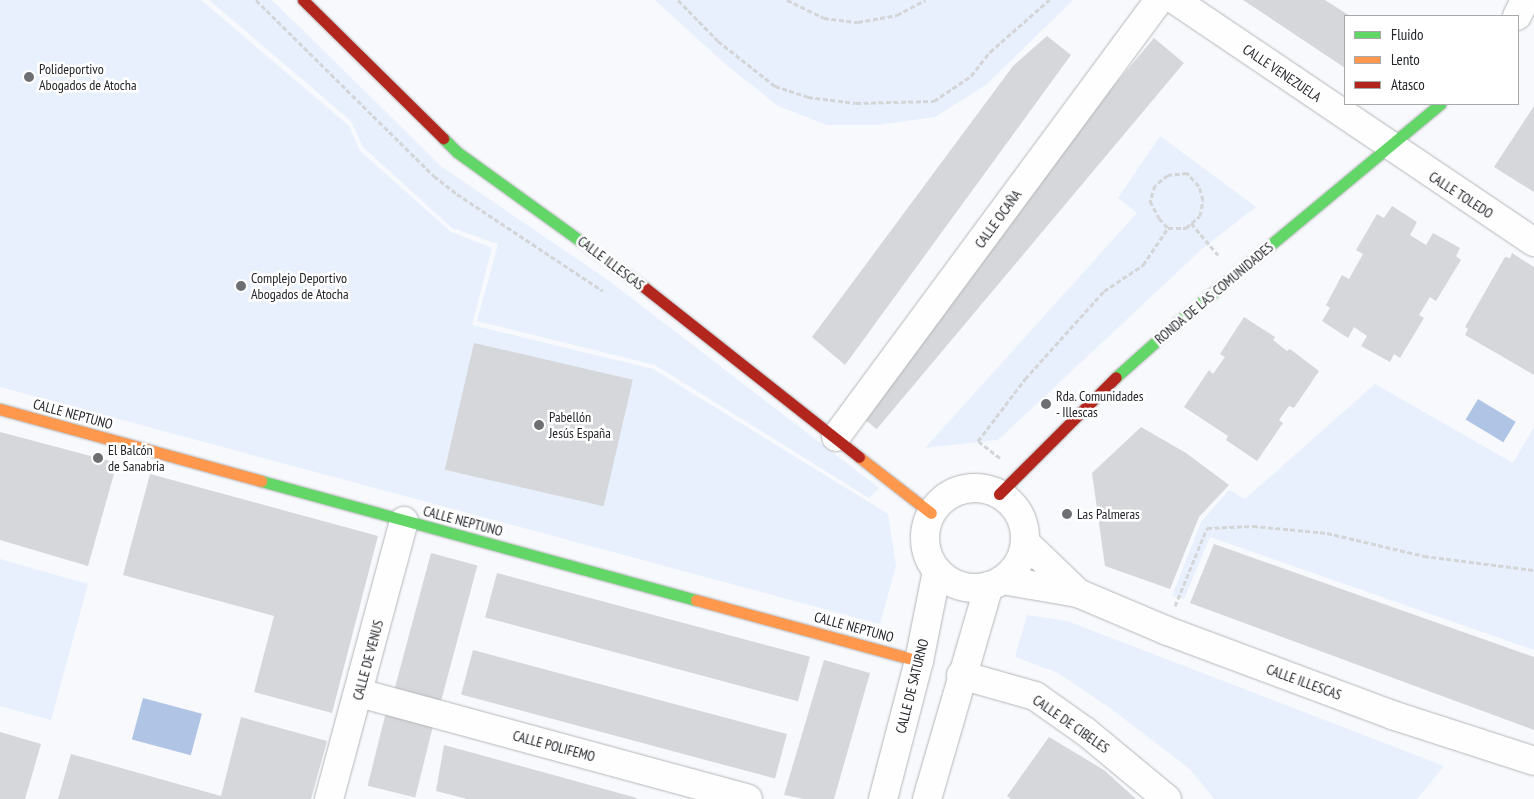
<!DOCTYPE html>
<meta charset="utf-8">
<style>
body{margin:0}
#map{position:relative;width:1534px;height:799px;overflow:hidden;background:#f7f9fc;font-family:"PT Sans Narrow",sans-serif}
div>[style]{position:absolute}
.green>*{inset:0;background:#e8f0fd}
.water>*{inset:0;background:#b0c4e6;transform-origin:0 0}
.building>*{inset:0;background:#d5d7da;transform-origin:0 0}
.path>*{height:3px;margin-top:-1.5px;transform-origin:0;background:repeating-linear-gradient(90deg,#d4d5d7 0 5px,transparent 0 7.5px)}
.roads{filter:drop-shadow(0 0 1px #b4b6b8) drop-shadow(0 0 1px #b4b6b8)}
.street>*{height:28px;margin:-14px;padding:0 14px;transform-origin:14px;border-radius:14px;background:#fefeff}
.street>.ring{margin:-14px;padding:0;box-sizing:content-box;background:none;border:28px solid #fefeff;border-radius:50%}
.fast>*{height:11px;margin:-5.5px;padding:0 5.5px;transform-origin:5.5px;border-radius:5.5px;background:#63d668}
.slow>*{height:11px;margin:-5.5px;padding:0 5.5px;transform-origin:5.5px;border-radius:5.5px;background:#ff974d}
.jam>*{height:11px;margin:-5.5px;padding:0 5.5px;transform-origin:5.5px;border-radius:5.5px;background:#b3261e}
.dots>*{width:14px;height:14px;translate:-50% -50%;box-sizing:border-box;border:2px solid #fff;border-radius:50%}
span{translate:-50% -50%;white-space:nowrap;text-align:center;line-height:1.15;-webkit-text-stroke:5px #fff;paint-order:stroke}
.poi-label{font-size:14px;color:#232529}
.left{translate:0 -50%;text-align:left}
.street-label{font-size:14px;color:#232529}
.legend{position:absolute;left:1344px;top:15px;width:175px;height:90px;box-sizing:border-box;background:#fff;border:1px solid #a7a8a9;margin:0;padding:6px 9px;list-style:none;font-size:15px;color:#232529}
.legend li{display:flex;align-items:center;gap:10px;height:25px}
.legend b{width:25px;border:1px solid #a7a8a9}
</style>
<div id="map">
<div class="green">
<div style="clip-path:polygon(0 0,201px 0,349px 126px,360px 151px,451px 232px,492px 248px,472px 325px,653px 369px,888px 514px,896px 566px,880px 624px,0 387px)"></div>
<div style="clip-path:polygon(209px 0,272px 0,442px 167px,608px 280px,879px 488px,869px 498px,655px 365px,477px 321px,498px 244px,452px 228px,363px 147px,351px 121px)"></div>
<div style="clip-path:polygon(655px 0,1073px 0,986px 85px,935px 117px,878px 125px,827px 125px,778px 106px,724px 63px)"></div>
<div style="clip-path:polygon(1160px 136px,1256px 207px,1203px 248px,998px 440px,925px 448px,1137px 213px,1118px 198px)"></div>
<div style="clip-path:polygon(1375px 384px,1513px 463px,1534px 427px,1534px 650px,1210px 537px,1184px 599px,1172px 596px,1201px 522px,1229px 490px,1245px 499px)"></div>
<div style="clip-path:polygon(0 559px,88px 584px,51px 720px,0 706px)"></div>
<div style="clip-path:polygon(1027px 615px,1067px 621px,1444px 766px,1417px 799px,1214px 799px,1190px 769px,1110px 708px,1058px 673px,1015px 657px)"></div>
</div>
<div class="water">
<div style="left:1478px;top:399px;width:44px;height:24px;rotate:31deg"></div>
<div style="left:143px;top:698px;width:61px;height:43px;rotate:15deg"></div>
</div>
<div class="building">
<div style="clip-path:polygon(1243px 0,1325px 0,1350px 16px,1345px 16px,1345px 68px)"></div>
<div style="clip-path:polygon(1047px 36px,1071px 55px,845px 365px,812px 337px,1013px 66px)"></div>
<div style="left:1154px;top:38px;width:39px;height:478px;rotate:40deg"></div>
<div style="clip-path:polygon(1534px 106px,1534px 192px,1494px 167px)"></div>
<div style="clip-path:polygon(1392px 206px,1417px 222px,1410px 235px,1426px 245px,1433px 233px,1460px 248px,1456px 256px,1461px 260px,1436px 301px,1430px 297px,1419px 315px,1424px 318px,1400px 358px,1394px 354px,1390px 362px,1361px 346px,1367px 336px,1354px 327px,1348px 338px,1322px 321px,1330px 308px,1326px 305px,1342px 275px,1349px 279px,1363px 254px,1356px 250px,1377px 214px,1384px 218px)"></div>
<div style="clip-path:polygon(1512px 253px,1534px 267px,1534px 375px,1465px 335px,1468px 329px,1465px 327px,1505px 257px,1510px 258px)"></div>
<div style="clip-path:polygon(1244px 317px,1275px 337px,1273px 340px,1287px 351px,1290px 349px,1319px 371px,1294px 408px,1289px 406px,1279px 420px,1283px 423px,1257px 461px,1226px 440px,1228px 436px,1184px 407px,1209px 370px,1213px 374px,1225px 357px,1220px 354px)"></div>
<div style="left:474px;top:343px;width:163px;height:130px;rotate:13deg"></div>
<div style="clip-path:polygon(1141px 427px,1186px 453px,1229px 485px,1199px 517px,1170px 589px,1105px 566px,1092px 473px)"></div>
<div style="clip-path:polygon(0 432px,117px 463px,88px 566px,0 540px)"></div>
<div style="clip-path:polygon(150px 474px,378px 536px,332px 713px,254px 692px,274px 616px,123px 575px)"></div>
<div style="clip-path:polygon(1214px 544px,1534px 657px,1534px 730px,1190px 603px)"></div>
<div style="left:431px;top:553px;width:48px;height:140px;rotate:15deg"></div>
<div style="left:497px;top:573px;width:324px;height:46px;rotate:15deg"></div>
<div style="left:473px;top:650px;width:325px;height:46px;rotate:15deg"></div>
<div style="clip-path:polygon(824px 660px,870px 673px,834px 799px,804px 799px,784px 795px)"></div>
<div style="left:386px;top:712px;width:49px;height:76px;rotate:14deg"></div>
<div style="clip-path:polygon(241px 717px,327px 741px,311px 799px,58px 799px,71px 754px,221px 796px)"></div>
<div style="clip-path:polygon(0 732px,41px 744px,25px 799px,0 799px)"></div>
<div style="clip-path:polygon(1049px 737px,1104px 770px,1136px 799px,1011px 799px,1007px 796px)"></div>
<div style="clip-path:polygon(444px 745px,637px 798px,636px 799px,467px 799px,436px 791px)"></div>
</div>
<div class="path">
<div style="left:256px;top:0;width:250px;rotate:44.7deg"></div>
<div style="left:434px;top:176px;width:29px;rotate:38deg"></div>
<div style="left:457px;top:194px;width:175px;rotate:33.6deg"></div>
<div style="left:678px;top:0;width:57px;rotate:45.7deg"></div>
<div style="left:718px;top:41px;width:73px;rotate:38.3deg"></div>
<div style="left:775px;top:86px;width:35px;rotate:18deg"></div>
<div style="left:808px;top:97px;width:48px;rotate:7.1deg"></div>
<div style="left:856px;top:103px;width:78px;rotate:-1.5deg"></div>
<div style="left:934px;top:101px;width:45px;rotate:-34deg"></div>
<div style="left:971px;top:76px;width:31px;rotate:-52deg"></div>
<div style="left:990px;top:52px;width:79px;rotate:-41.4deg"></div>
<div style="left:787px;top:0;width:41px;rotate:25.9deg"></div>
<div style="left:824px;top:18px;width:34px;rotate:7deg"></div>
<div style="left:858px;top:22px;width:40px;rotate:-10deg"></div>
<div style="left:897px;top:15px;width:32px;rotate:-28deg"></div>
<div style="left:1191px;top:223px;width:42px;rotate:49.8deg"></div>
<div style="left:1000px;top:458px;width:28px;rotate:-142deg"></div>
<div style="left:978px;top:441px;width:78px;rotate:-52.8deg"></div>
<div style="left:1025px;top:379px;width:118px;rotate:-48.1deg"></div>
<div style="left:1104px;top:291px;width:47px;rotate:-33.7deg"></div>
<div style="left:1143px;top:265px;width:45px;rotate:-56deg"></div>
<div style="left:1168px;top:228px;width:18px"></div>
<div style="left:1186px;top:228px;width:18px;rotate:-41deg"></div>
<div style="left:1200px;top:216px;width:16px;rotate:-79deg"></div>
<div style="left:1203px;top:200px;width:15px;rotate:-106deg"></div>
<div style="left:1199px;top:186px;width:18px;rotate:-133deg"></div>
<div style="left:1187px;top:173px;width:19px;rotate:174deg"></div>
<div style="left:1168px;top:175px;width:16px;rotate:142deg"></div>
<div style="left:1155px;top:185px;width:17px;rotate:107deg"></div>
<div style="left:1150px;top:201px;width:19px;rotate:62deg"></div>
<div style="left:1159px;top:218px;width:13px;rotate:48deg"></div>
<div style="left:1175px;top:606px;width:84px;rotate:-67.7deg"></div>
<div style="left:1207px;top:528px;width:46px;rotate:-2.5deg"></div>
<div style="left:1253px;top:526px;width:74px;rotate:5.4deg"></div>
<div style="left:1327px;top:533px;width:100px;rotate:13.3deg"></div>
<div style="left:1424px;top:556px;width:111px;rotate:7.3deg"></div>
</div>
<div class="roads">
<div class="street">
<div style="left:1175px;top:0;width:433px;rotate:34deg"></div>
<div style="left:1517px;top:16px;width:18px;rotate:-63deg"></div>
<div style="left:836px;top:437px;width:543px;rotate:-53.53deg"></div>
<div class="ring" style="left:925px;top:488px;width:72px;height:72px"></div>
<div style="left:1025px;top:542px;width:74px;rotate:43.9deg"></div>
<div style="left:1002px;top:580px;width:77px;rotate:9.7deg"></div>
<div style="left:1078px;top:593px;width:95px;rotate:23deg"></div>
<div style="left:1165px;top:630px;width:242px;rotate:20.5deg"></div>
<div style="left:1392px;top:715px;width:149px;rotate:17.9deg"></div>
<div style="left:961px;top:675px;width:77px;rotate:15.8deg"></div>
<div style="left:1035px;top:696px;width:62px;rotate:35.2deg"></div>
<div style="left:1086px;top:732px;width:105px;rotate:39.6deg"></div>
<div style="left:359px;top:693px;width:403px;rotate:15.2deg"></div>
<div style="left:329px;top:799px;width:288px;rotate:-74.9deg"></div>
<div style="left:883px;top:799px;width:143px;rotate:-75.4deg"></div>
<div style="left:919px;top:661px;width:92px;rotate:-78.7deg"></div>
<div style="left:927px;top:799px;width:222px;rotate:-73.8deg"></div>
</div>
<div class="fast">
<div style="left:443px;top:138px;width:20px;rotate:45deg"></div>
<div style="left:457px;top:152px;width:231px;rotate:35.8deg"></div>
<div style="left:1116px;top:377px;width:86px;rotate:-41.7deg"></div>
<div style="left:1180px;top:320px;width:338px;rotate:-39.7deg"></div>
<div style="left:261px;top:481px;width:451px;rotate:15.3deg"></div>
</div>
<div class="slow">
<div style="left:0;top:409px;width:271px;rotate:15.4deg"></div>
<div style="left:859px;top:457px;width:91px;rotate:37.9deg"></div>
<div style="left:696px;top:600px;width:231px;rotate:15.3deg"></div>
</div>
<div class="jam">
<div style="left:303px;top:0;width:197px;rotate:44.6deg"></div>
<div style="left:644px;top:287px;width:274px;rotate:38.3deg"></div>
<div style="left:999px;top:494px;width:165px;rotate:-45deg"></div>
</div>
</div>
<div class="dots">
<div style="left:29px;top:77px;background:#6d6f73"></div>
<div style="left:241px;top:286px;background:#6d6f73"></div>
<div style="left:1046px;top:404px;background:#6d6f73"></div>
<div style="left:539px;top:425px;background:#6d6f73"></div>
<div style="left:98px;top:458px;background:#6d6f73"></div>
<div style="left:1067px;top:514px;background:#6d6f73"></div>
</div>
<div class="poi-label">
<span class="left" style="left:39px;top:77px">Polideportivo<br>Abogados de Atocha</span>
<span class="left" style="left:251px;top:286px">Complejo Deportivo<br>Abogados de Atocha</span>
<span class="left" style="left:1056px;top:404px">Rda. Comunidades<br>- Illescas</span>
<span class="left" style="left:549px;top:425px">Pabellón<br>Jesús España</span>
<span class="left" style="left:108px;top:458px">El Balcón<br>de Sanabria</span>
<span class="left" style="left:1077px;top:514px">Las Palmeras</span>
</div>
<div class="street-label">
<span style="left:1282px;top:73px;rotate:34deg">CALLE VENEZUELA</span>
<span style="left:1461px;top:195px;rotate:33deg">CALLE TOLEDO</span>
<span style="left:998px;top:219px;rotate:-54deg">CALLE OCAÑA</span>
<span style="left:611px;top:263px;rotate:37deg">CALLE ILLESCAS</span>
<span style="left:1214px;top:293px;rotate:-40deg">RONDA DE LAS COMUNIDADES</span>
<span style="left:73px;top:414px;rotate:15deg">CALLE NEPTUNO</span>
<span style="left:463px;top:521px;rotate:15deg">CALLE NEPTUNO</span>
<span style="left:854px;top:627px;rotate:15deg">CALLE NEPTUNO</span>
<span style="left:368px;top:660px;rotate:-75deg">CALLE DE VENUS</span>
<span style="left:1304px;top:682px;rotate:20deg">CALLE ILLESCAS</span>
<span style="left:912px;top:686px;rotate:-76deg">CALLE DE SATURNO</span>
<span style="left:1071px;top:724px;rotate:35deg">CALLE DE CIBELES</span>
<span style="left:554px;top:746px;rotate:15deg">CALLE POLIFEMO</span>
</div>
<ul class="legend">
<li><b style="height:6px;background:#63d668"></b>Fluido</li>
<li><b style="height:6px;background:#ff974d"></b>Lento</li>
<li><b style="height:6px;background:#b3261e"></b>Atasco</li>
</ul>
</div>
